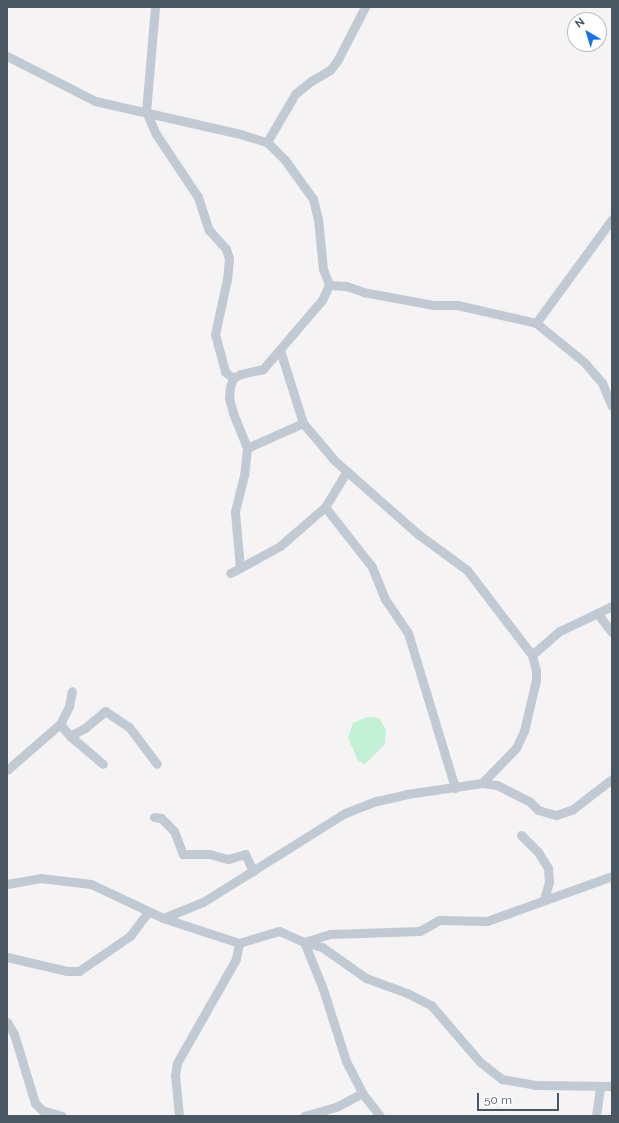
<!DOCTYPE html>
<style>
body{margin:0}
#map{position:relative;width:619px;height:1123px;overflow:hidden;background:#f5f3f3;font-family:Raleway,sans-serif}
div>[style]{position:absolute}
.green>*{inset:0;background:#c3f1d5}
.minor>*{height:9px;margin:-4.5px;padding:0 4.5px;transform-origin:4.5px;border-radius:4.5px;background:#c1cad2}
span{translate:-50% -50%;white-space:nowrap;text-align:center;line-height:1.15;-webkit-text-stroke:3px #fff;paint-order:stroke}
.frame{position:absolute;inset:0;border:8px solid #4a5661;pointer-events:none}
.north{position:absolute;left:567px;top:12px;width:40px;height:40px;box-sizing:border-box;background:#fff;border:1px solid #b7bbc0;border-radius:50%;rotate:322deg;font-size:11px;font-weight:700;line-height:16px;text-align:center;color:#4a5661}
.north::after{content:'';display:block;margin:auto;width:14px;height:18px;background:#1a73e8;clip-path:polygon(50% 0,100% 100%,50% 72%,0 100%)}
.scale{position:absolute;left:477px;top:1093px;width:82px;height:18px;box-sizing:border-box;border:2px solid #4a5661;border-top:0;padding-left:5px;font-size:12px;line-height:14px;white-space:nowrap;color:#4a5661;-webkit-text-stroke:3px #fff;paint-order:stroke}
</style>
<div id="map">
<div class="green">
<div style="clip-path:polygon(367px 717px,379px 718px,386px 730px,385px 744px,365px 764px,358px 761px,348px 738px,353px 723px)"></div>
</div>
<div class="minor">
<div style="left:155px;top:7px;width:104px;rotate:94.9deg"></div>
<div style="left:146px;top:111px;width:25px;rotate:67deg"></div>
<div style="left:156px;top:134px;width:76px;rotate:56.3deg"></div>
<div style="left:198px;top:197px;width:35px;rotate:72deg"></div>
<div style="left:209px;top:230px;width:25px;rotate:48deg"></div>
<div style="left:226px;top:249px;width:9px;rotate:72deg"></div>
<div style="left:229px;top:258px;width:21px;rotate:95deg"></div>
<div style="left:227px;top:279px;width:56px;rotate:102.3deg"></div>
<div style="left:215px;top:334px;width:39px;rotate:75deg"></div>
<div style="left:225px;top:372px;width:10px;rotate:37deg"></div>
<div style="left:7px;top:56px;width:99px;rotate:27.1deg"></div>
<div style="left:95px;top:101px;width:149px;rotate:12.8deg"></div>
<div style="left:240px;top:134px;width:28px;rotate:17deg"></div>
<div style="left:267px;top:142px;width:25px;rotate:45deg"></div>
<div style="left:285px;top:160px;width:48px;rotate:54.3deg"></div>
<div style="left:313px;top:199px;width:21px;rotate:76deg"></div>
<div style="left:318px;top:219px;width:50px;rotate:84.3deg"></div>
<div style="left:323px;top:269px;width:17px;rotate:69deg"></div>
<div style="left:329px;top:285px;width:17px;rotate:115deg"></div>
<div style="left:322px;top:300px;width:91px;rotate:130.5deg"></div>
<div style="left:263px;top:369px;width:23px;rotate:167deg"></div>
<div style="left:241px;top:374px;width:9px;rotate:153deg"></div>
<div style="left:233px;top:378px;width:9px;rotate:108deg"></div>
<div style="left:230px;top:387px;width:11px;rotate:95deg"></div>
<div style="left:229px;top:398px;width:16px;rotate:75deg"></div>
<div style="left:233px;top:413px;width:38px;rotate:68deg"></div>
<div style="left:247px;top:448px;width:27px;rotate:96deg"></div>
<div style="left:244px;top:475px;width:38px;rotate:104deg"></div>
<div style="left:235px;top:512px;width:56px;rotate:84.9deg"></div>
<div style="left:240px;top:568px;width:11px;rotate:153deg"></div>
<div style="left:267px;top:142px;width:56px;rotate:-59.7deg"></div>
<div style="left:295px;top:94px;width:21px;rotate:-39deg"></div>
<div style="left:311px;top:81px;width:22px;rotate:-30deg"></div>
<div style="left:330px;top:70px;width:11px;rotate:-52deg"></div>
<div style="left:337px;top:61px;width:61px;rotate:-62.6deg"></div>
<div style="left:329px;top:285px;width:17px;rotate:3deg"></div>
<div style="left:346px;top:286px;width:18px;rotate:19deg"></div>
<div style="left:363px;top:292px;width:71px;rotate:10.5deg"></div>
<div style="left:433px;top:305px;width:24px"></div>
<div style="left:457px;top:305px;width:81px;rotate:12.8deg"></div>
<div style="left:536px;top:323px;width:62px;rotate:39.1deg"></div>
<div style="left:584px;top:362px;width:28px;rotate:49deg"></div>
<div style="left:602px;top:383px;width:25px;rotate:67deg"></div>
<div style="left:536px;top:323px;width:129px;rotate:-53.8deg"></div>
<div style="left:247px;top:448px;width:61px;rotate:-24.1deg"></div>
<div style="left:325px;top:507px;width:76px;rotate:51.9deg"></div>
<div style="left:372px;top:567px;width:35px;rotate:68deg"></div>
<div style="left:385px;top:599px;width:41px;rotate:55.9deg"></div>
<div style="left:408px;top:633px;width:162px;rotate:73.1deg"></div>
<div style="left:240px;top:568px;width:46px;rotate:-28.8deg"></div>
<div style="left:280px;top:546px;width:60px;rotate:-40.9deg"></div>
<div style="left:325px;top:507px;width:42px;rotate:-58.6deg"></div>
<div style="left:597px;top:613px;width:24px;rotate:52deg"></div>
<div style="left:532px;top:655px;width:37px;rotate:-41deg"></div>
<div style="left:560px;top:631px;width:58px;rotate:-25.7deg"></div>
<div style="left:60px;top:724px;width:20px;rotate:-63deg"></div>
<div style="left:69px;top:706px;width:15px;rotate:-79deg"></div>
<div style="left:70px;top:736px;width:43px;rotate:40.3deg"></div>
<div style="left:7px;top:770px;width:70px;rotate:-41deg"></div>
<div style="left:60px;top:724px;width:16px;rotate:50deg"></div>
<div style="left:70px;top:736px;width:17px;rotate:-28deg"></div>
<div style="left:85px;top:728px;width:26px;rotate:-40deg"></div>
<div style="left:105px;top:711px;width:29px;rotate:34deg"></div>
<div style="left:129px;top:727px;width:46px;rotate:52.9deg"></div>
<div style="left:482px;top:783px;width:15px;rotate:8deg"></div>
<div style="left:497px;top:785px;width:37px;rotate:27deg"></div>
<div style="left:530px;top:802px;width:11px;rotate:45deg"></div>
<div style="left:538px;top:810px;width:19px;rotate:16deg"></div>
<div style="left:556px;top:815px;width:18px;rotate:-19deg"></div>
<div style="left:573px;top:809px;width:49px;rotate:-37.6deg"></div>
<div style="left:154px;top:817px;width:7px;rotate:8deg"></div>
<div style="left:161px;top:818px;width:18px;rotate:45deg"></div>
<div style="left:174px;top:831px;width:25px;rotate:69deg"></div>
<div style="left:183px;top:854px;width:26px"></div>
<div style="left:209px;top:854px;width:20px;rotate:15deg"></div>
<div style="left:228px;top:859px;width:18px;rotate:-16deg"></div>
<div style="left:245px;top:854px;width:19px;rotate:65deg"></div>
<div style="left:521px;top:835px;width:24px;rotate:45deg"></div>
<div style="left:538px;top:852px;width:19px;rotate:58deg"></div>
<div style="left:548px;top:868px;width:14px;rotate:86deg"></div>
<div style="left:549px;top:882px;width:18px;rotate:106deg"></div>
<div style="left:7px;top:884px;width:34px;rotate:-10deg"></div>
<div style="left:40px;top:878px;width:51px;rotate:6.7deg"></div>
<div style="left:91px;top:884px;width:80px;rotate:25.3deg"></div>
<div style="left:163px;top:918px;width:43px;rotate:-21.8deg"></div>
<div style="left:203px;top:902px;width:168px;rotate:-32.1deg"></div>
<div style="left:345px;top:813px;width:34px;rotate:-21deg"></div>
<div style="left:377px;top:801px;width:31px;rotate:-13deg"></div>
<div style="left:407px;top:794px;width:76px;rotate:-8.3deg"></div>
<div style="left:482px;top:783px;width:49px;rotate:-45.8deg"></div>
<div style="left:516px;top:748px;width:19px;rotate:-65deg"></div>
<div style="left:524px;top:731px;width:52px;rotate:-76.8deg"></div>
<div style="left:536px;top:680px;width:9px;rotate:-90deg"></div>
<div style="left:536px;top:671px;width:16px;rotate:-104deg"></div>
<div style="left:532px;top:655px;width:107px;rotate:-127.4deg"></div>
<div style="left:467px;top:570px;width:59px;rotate:-143.9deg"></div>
<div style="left:419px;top:535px;width:112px;rotate:-138.6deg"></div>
<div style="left:335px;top:461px;width:50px;rotate:-130.1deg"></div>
<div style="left:303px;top:423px;width:77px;rotate:-107.5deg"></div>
<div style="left:163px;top:918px;width:80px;rotate:18.2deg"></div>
<div style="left:239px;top:943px;width:16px;rotate:101deg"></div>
<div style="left:236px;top:959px;width:120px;rotate:119.6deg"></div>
<div style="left:177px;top:1063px;width:12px;rotate:99deg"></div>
<div style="left:175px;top:1075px;width:41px;rotate:84.4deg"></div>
<div style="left:304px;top:942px;width:19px;rotate:16deg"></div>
<div style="left:322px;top:947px;width:54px;rotate:35.2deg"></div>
<div style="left:366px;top:978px;width:44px;rotate:20.1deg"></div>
<div style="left:407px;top:993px;width:27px;rotate:27deg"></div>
<div style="left:431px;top:1005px;width:75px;rotate:49.3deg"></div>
<div style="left:480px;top:1062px;width:28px;rotate:38deg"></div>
<div style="left:502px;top:1079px;width:34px;rotate:10deg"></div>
<div style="left:535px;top:1085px;width:77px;rotate:0.7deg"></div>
<div style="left:304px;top:942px;width:28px;rotate:-17deg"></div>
<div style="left:331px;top:934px;width:89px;rotate:-1.9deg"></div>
<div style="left:420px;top:931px;width:22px;rotate:-30deg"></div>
<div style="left:439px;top:920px;width:48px;rotate:1.2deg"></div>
<div style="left:487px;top:921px;width:133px;rotate:-19.8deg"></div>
<div style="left:239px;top:943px;width:42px;rotate:-16.7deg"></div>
<div style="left:279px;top:931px;width:27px;rotate:24deg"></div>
<div style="left:304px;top:942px;width:48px;rotate:67.8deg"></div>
<div style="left:322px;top:986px;width:79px;rotate:72.3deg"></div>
<div style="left:346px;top:1061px;width:36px;rotate:63deg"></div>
<div style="left:362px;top:1093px;width:29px;rotate:52deg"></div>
<div style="left:7px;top:957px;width:62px;rotate:13.1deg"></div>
<div style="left:67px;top:971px;width:12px"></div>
<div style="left:79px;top:971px;width:62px;rotate:-34.5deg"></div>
<div style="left:130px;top:936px;width:30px;rotate:-53deg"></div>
<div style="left:7px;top:1022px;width:14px;rotate:60deg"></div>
<div style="left:14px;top:1034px;width:72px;rotate:73.1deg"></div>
<div style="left:35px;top:1103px;width:10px;rotate:45deg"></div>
<div style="left:42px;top:1110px;width:21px;rotate:17deg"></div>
<div style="left:304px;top:1116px;width:35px;rotate:-16deg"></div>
<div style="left:338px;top:1106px;width:27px;rotate:-28deg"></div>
<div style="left:596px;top:1116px;width:30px;rotate:-82deg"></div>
</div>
<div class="frame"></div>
<div class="north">N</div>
<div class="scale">50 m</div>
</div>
